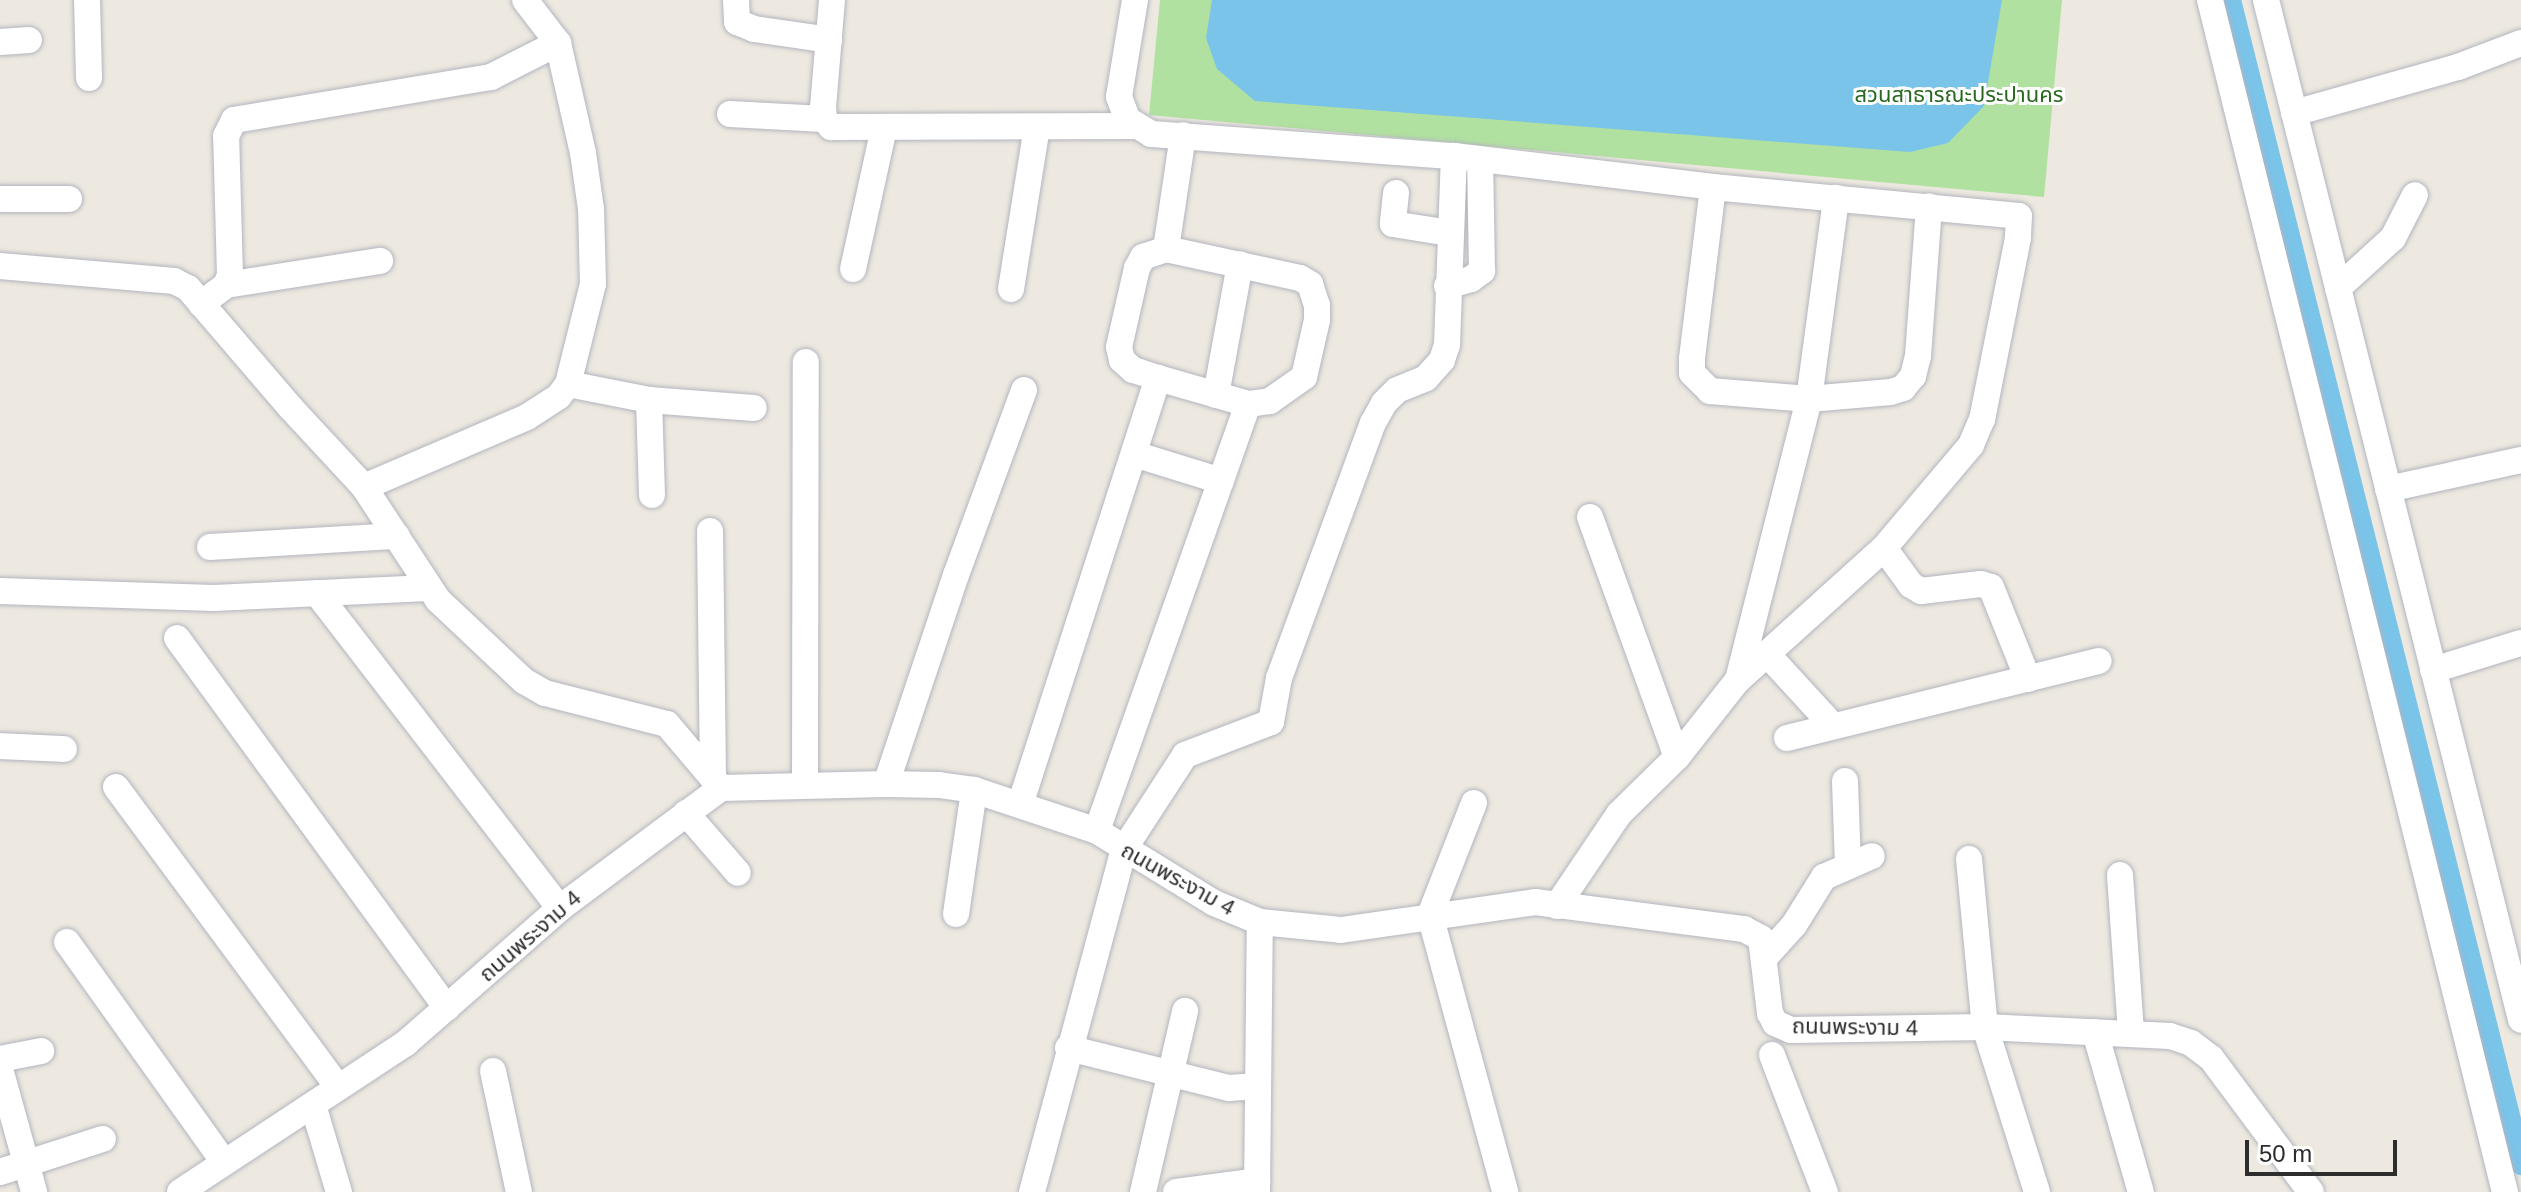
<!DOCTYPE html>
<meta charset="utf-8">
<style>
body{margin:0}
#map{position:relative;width:2521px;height:1192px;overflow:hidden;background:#ede9e0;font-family:Arial,"Noto Sans Thai",sans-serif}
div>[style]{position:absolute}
.green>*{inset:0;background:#b1e1a0}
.water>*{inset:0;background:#7ac3e9}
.canal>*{height:22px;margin:-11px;padding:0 11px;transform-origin:11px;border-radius:11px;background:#7ac3e9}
.roads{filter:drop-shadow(0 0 2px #b3b5bf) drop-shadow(0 0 2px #b3b5bf)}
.minor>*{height:26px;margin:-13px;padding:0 13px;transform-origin:13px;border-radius:13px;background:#fff}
span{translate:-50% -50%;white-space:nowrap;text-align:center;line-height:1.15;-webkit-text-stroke:6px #fff;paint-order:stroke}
.park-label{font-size:22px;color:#28681f}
.street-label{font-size:22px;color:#2d2d2d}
.scale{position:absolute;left:2245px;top:1140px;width:152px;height:36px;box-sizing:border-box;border:4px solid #2d2d2d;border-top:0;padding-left:10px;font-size:24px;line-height:28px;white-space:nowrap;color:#2d2d2d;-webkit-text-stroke:6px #fff;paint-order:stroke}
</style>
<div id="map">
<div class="green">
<div style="clip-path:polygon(1160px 0,2062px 0,2044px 197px,1149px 115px)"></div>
</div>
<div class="water">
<div style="clip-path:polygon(1212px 0,2002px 0,1984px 106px,1948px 143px,1910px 152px,1255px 101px,1217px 69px,1206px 38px)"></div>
</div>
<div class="canal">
<div style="left:2230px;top:0;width:1200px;rotate:75.96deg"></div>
</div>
<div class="roads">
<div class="minor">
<div style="left:87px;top:0;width:78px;rotate:88.5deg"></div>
<div style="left:736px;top:0;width:22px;rotate:87deg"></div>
<div style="left:737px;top:22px;width:18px;rotate:22deg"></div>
<div style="left:754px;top:29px;width:76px;rotate:8.3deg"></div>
<div style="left:832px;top:0;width:107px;rotate:94.8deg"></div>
<div style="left:823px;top:107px;width:12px;rotate:85deg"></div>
<div style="left:824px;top:119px;width:11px;rotate:49deg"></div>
<div style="left:831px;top:127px;width:304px;rotate:-0.2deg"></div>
<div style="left:1135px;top:0;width:98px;rotate:99.4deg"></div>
<div style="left:1119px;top:97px;width:25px;rotate:69deg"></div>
<div style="left:1128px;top:120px;width:27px;rotate:31deg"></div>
<div style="left:1151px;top:134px;width:304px;rotate:4.2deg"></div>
<div style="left:1454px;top:156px;width:261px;rotate:6.8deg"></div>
<div style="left:1713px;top:187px;width:307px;rotate:5.4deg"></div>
<div style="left:2019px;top:216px;width:22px;rotate:93deg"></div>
<div style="left:2018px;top:238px;width:185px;rotate:101.2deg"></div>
<div style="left:1982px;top:419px;width:28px;rotate:113deg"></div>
<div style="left:1971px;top:445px;width:135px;rotate:130.2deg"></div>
<div style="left:1884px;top:548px;width:198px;rotate:137.9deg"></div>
<div style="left:1737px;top:681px;width:97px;rotate:128.3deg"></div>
<div style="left:1677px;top:757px;width:81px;rotate:135.5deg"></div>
<div style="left:1619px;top:814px;width:111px;rotate:124deg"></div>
<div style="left:2210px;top:0;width:1228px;rotate:76.1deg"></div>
<div style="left:2266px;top:0;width:1051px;rotate:75.96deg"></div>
<div style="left:0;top:42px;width:29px;rotate:-4deg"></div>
<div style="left:2294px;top:113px;width:170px;rotate:-15.7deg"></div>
<div style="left:2458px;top:67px;width:67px;rotate:-20.9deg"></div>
<div style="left:730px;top:114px;width:94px;rotate:3deg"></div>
<div style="left:1713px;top:187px;width:173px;rotate:97deg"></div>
<div style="left:1692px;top:359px;width:14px;rotate:90deg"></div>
<div style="left:1692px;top:373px;width:25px;rotate:45deg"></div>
<div style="left:1710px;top:391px;width:99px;rotate:4.6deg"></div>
<div style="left:1809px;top:399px;width:203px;rotate:-82.3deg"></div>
<div style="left:1396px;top:193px;width:31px;rotate:96deg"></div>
<div style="left:1393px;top:224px;width:58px;rotate:9deg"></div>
<div style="left:0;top:199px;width:69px"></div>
<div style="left:1166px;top:249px;width:115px;rotate:-81.5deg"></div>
<div style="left:0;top:266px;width:175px;rotate:4.9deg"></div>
<div style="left:174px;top:281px;width:16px;rotate:27deg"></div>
<div style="left:188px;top:288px;width:157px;rotate:49.4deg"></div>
<div style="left:290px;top:407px;width:109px;rotate:47.2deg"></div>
<div style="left:364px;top:487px;width:135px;rotate:56.8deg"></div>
<div style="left:438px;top:600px;width:118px;rotate:43.3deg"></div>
<div style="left:524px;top:681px;width:24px;rotate:30deg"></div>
<div style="left:545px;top:693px;width:126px;rotate:14.3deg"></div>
<div style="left:667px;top:724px;width:84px;rotate:49.8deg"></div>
<div style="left:853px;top:269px;width:144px;rotate:-77.6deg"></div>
<div style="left:226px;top:285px;width:156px;rotate:-8.9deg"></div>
<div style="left:1447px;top:286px;width:25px;rotate:-16deg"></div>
<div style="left:1471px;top:279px;width:14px;rotate:-36deg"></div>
<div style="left:1482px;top:271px;width:112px;rotate:-91deg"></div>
<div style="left:2338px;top:288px;width:74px;rotate:-42.3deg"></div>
<div style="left:2393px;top:238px;width:48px;rotate:-62.9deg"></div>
<div style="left:1011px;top:289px;width:164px;rotate:-80.9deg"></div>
<div style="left:201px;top:304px;width:31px;rotate:-37deg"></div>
<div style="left:226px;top:285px;width:11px;rotate:-68deg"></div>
<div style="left:230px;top:275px;width:139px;rotate:-91.6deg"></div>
<div style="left:226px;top:136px;width:18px;rotate:-63deg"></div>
<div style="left:234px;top:120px;width:261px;rotate:-9.5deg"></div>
<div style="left:491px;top:77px;width:75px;rotate:-26.9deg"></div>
<div style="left:1158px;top:378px;width:26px;rotate:-162deg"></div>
<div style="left:1133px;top:370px;width:15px;rotate:-138deg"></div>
<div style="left:1122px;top:360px;width:13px;rotate:-103deg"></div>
<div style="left:1119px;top:347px;width:81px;rotate:-77.2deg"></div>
<div style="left:1137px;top:268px;width:13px;rotate:-61deg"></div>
<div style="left:1143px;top:257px;width:24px;rotate:-19deg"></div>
<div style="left:1166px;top:249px;width:137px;rotate:12.2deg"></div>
<div style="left:1300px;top:278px;width:12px;rotate:31deg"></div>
<div style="left:1310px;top:284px;width:22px;rotate:72deg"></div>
<div style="left:1317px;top:305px;width:15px;rotate:90deg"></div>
<div style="left:1317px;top:320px;width:58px;rotate:102.8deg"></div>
<div style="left:1304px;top:377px;width:42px;rotate:144.8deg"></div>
<div style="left:1270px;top:401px;width:22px;rotate:172deg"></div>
<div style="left:568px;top:384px;width:83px;rotate:11.2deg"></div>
<div style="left:649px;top:400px;width:105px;rotate:4.4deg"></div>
<div style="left:1216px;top:395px;width:133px;rotate:-79.6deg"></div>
<div style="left:649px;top:400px;width:95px;rotate:88.2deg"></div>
<div style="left:1134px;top:454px;width:91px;rotate:17.2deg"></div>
<div style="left:364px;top:487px;width:177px;rotate:-23.2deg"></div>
<div style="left:527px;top:417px;width:38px;rotate:-33deg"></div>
<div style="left:559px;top:396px;width:15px;rotate:-53deg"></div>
<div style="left:568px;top:384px;width:103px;rotate:-76deg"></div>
<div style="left:593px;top:284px;width:75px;rotate:-91.5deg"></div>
<div style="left:591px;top:209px;width:57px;rotate:-98.1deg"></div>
<div style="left:583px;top:153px;width:113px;rotate:-102.8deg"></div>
<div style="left:558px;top:43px;width:54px;rotate:-127.5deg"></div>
<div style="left:2388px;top:489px;width:136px;rotate:-12.3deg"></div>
<div style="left:1590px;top:517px;width:255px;rotate:70.1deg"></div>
<div style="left:710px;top:531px;width:247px;rotate:89.3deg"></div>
<div style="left:210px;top:547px;width:187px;rotate:-3.4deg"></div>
<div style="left:1884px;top:548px;width:46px;rotate:53.9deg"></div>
<div style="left:1911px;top:585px;width:12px;rotate:31deg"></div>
<div style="left:1921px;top:591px;width:60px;rotate:-6.7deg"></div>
<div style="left:1981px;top:584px;width:10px;rotate:17deg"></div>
<div style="left:1991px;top:587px;width:99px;rotate:68.1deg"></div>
<div style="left:0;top:591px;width:214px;rotate:1.9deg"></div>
<div style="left:214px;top:598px;width:214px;rotate:-2.7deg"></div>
<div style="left:317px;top:593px;width:398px;rotate:52.4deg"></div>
<div style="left:177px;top:638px;width:458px;rotate:53.9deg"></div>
<div style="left:1767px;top:654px;width:96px;rotate:47.5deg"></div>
<div style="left:2433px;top:670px;width:92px;rotate:-17.1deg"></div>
<div style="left:1738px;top:680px;width:290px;rotate:-75.8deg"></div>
<div style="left:1809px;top:399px;width:82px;rotate:-4.9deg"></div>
<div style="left:1891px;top:392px;width:13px;rotate:-18deg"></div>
<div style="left:1903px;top:388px;width:16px;rotate:-50deg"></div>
<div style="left:1913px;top:376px;width:21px;rotate:-76deg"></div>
<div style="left:1918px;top:356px;width:150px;rotate:-85.8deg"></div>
<div style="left:1787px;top:738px;width:321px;rotate:-13.9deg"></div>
<div style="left:0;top:746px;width:64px;rotate:2.7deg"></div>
<div style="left:1845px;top:781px;width:85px;rotate:88deg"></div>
<div style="left:886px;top:784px;width:220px;rotate:-71.5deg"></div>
<div style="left:956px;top:575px;width:197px;rotate:-69.8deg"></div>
<div style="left:805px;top:785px;width:423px;rotate:-89.9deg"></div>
<div style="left:116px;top:787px;width:372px;rotate:53.5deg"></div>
<div style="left:1474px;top:803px;width:120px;rotate:111.4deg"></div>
<div style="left:1430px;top:915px;width:287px;rotate:74.8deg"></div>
<div style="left:1020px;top:805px;width:449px;rotate:-72.1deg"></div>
<div style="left:1158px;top:378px;width:94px;rotate:16.1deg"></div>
<div style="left:1248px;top:404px;width:453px;rotate:109.5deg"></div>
<div style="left:686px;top:813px;width:79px;rotate:49.1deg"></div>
<div style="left:1969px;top:859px;width:169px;rotate:84.6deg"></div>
<div style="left:1985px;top:1027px;width:173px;rotate:72.5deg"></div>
<div style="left:2120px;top:875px;width:159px;rotate:86deg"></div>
<div style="left:956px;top:914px;width:125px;rotate:-81.7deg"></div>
<div style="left:67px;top:942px;width:269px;rotate:54.5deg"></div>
<div style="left:1766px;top:956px;width:42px;rotate:-47.9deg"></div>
<div style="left:1794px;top:925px;width:57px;rotate:-58deg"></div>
<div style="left:1824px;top:877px;width:52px;rotate:-23.6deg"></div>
<div style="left:2095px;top:1032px;width:166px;rotate:74deg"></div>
<div style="left:1068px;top:1048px;width:166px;rotate:14deg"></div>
<div style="left:1229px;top:1088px;width:29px;rotate:-4deg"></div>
<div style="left:1772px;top:1055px;width:147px;rotate:68.9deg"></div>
<div style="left:0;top:1059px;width:42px;rotate:-11deg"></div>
<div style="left:0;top:1069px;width:128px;rotate:74.5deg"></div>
<div style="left:493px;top:1071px;width:124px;rotate:77.9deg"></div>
<div style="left:313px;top:1105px;width:91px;rotate:73.4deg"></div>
<div style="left:0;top:1172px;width:108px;rotate:-17.8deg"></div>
<div style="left:180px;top:1192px;width:271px;rotate:-33.4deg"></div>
<div style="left:406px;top:1043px;width:205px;rotate:-41.2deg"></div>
<div style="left:560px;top:908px;width:201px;rotate:-36.7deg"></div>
<div style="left:721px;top:788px;width:165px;rotate:-1.4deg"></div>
<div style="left:886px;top:784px;width:53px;rotate:1.1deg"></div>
<div style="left:939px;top:785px;width:35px;rotate:8deg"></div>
<div style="left:974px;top:790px;width:130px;rotate:18.4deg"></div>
<div style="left:1097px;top:831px;width:137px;rotate:31.6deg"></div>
<div style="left:1214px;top:903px;width:50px;rotate:22.4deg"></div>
<div style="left:1260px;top:922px;width:81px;rotate:5.6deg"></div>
<div style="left:1341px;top:930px;width:196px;rotate:-8.2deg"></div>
<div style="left:1535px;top:902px;width:211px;rotate:7.4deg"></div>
<div style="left:1744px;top:929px;width:19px;rotate:28deg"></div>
<div style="left:1761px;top:938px;width:76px;rotate:83.2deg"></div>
<div style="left:1770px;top:1013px;width:11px;rotate:63deg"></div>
<div style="left:1775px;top:1023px;width:17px;rotate:24deg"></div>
<div style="left:1791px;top:1030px;width:194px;rotate:-0.9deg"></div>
<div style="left:1985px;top:1027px;width:185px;rotate:2.8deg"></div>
<div style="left:2170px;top:1036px;width:22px;rotate:18deg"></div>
<div style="left:2191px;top:1043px;width:25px;rotate:37deg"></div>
<div style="left:2211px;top:1058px;width:167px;rotate:53.3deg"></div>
<div style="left:1032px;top:1192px;width:355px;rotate:-75deg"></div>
<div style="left:1124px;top:849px;width:112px;rotate:-57deg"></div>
<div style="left:1185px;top:755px;width:92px;rotate:-21deg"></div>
<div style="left:1271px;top:722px;width:45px;rotate:-79.7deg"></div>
<div style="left:1279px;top:678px;width:272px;rotate:-69.8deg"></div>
<div style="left:1373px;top:423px;width:23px;rotate:-61deg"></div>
<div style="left:1384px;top:403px;width:18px;rotate:-45deg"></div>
<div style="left:1397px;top:390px;width:31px;rotate:-22deg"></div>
<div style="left:1426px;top:378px;width:24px;rotate:-48deg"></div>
<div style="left:1442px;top:360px;width:16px;rotate:-72deg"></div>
<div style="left:1447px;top:345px;width:189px;rotate:-87.9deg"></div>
<div style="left:1143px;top:1192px;width:186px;rotate:-76.9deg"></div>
<div style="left:1176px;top:1192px;width:82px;rotate:-7.7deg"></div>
<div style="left:1257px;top:1192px;width:270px;rotate:-89.4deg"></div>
</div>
</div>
<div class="park-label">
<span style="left:1959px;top:95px">สวนสาธารณะประปานคร</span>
</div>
<div class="street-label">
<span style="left:1178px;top:879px;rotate:29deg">ถนนพระงาม 4</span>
<span style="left:530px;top:936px;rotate:-41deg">ถนนพระงาม 4</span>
<span style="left:1855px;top:1027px;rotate:1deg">ถนนพระงาม 4</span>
</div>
<div class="scale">50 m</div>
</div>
